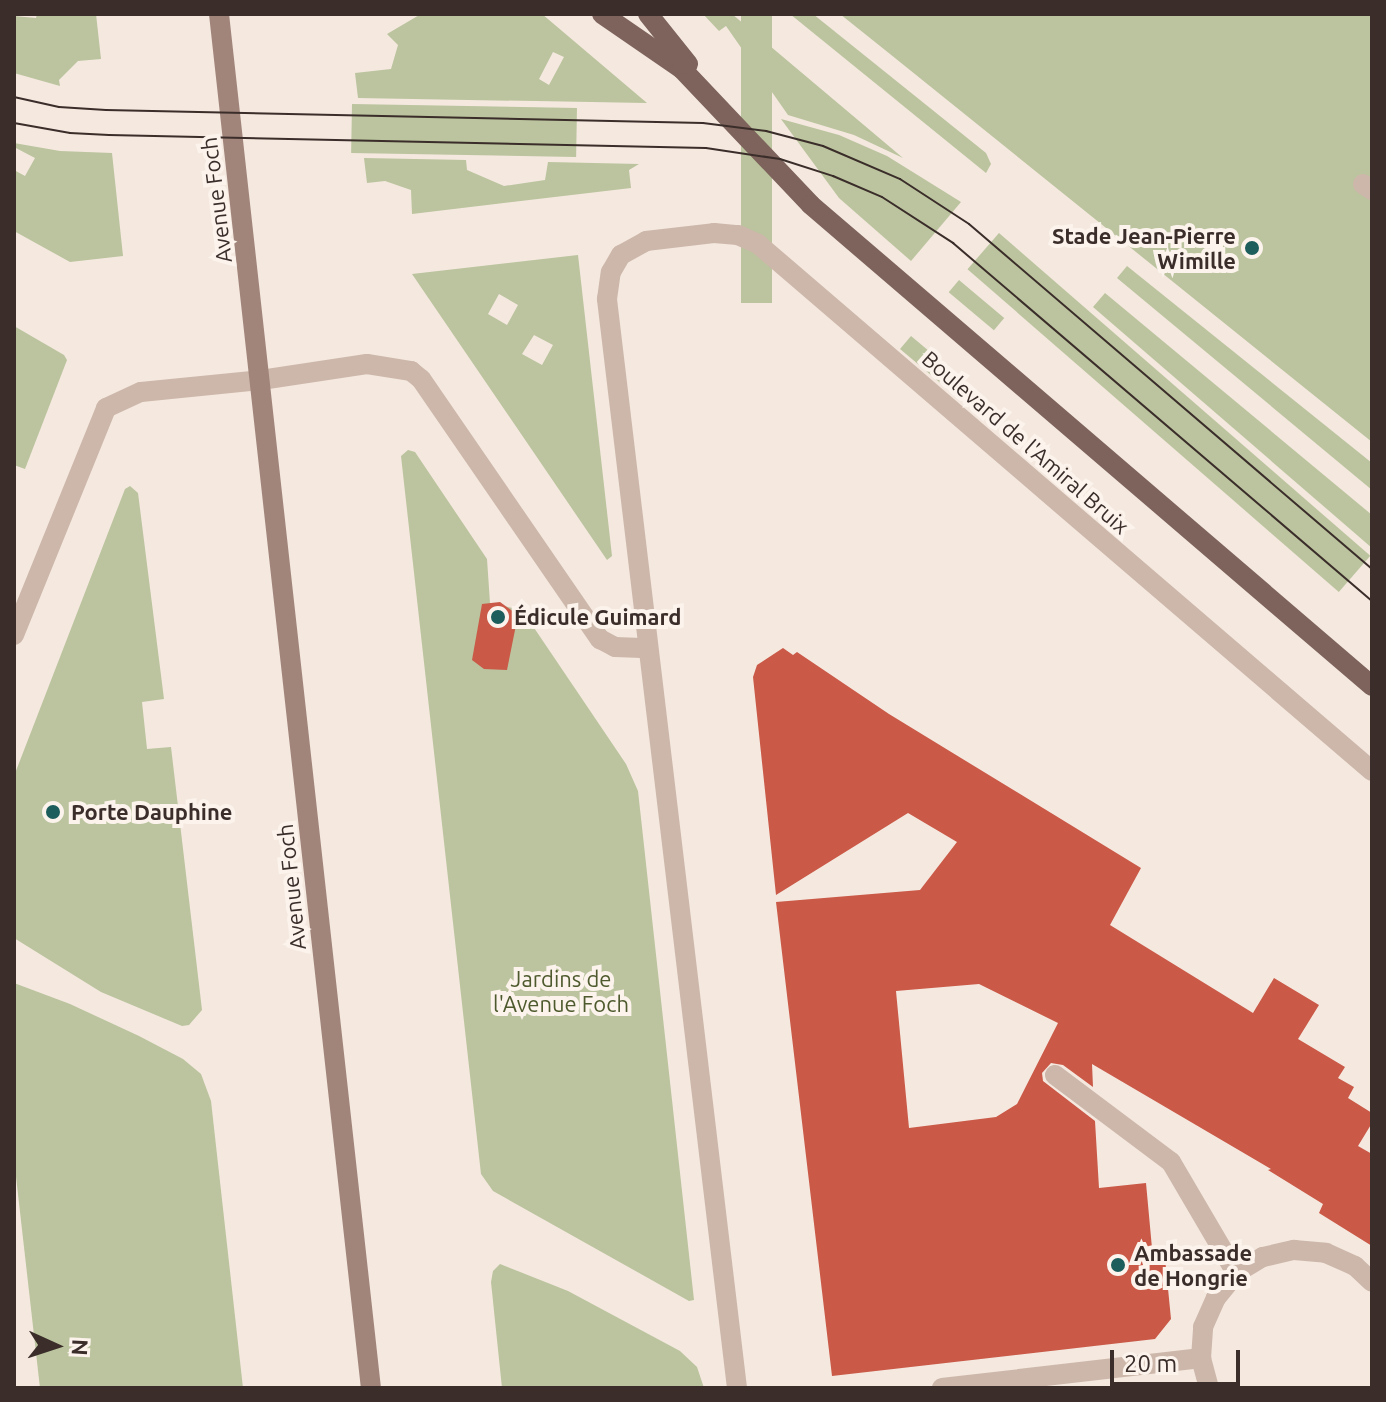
<!DOCTYPE html>
<meta charset="utf-8">
<style>
body{margin:0}
#map{position:relative;width:1386px;height:1402px;overflow:hidden;background:#f4e8df;font-family:Ubuntu,sans-serif}
div>[style]{position:absolute}
.green>*{inset:0;background:#bbc49e;transform-origin:0 0}
.building>*{inset:0;background:#ca5947}
.service>*{height:20px;margin:-10px;padding:0 10px;transform-origin:10px;border-radius:10px;background:#cdb7aa}
.minor>*{height:20px;margin:-10px;padding:0 10px;transform-origin:10px;border-radius:10px;background:#cdb7aa}
.tertiary>*{height:20px;margin:-10px;padding:0 10px;transform-origin:10px;border-radius:10px;background:#cdb7aa}
.secondary>*{height:20px;margin:-10px;padding:0 10px;transform-origin:10px;border-radius:10px;background:#a1857b}
.primary>*{height:20px;margin:-10px;padding:0 10px;transform-origin:10px;border-radius:10px;background:#7d635b}
.tram>*{height:2px;margin:-1px;padding:0 1px;transform-origin:1px;border-radius:1px;background:#3a2d2a}
.dots>*{width:22px;height:22px;translate:-50% -50%;box-sizing:border-box;border:4px solid #fbf3ec;border-radius:50%}
span{translate:-50% -50%;white-space:nowrap;text-align:center;line-height:1.15;-webkit-text-stroke:8px #fbf3ec;paint-order:stroke}
.street-label{font-size:22px;color:#3a2d2a}
.poi-label{font-size:22px;color:#3a2d2a;font-weight:700}
.right{translate:-100% -50%;text-align:right}
.left{translate:0 -50%;text-align:left}
.park-label{font-size:22px;color:#4e5a2d}
.frame{position:absolute;inset:0;border:16px solid #3a2d2a;pointer-events:none}
.north{position:absolute;left:16px;top:1306px;width:80px;height:80px;-webkit-text-stroke:6px #fbf3ec;paint-order:stroke;rotate:93deg;font-size:22px;font-weight:700;line-height:32px;text-align:center;color:#3a2d2a}
.north::after{content:'';display:block;margin:auto;width:28px;height:36px;background:#3a2d2a;clip-path:polygon(50% 0,100% 100%,50% 72%,0 100%)}
.scale{position:absolute;left:1110px;top:1350px;width:130px;height:36px;box-sizing:border-box;border:4px solid #3a2d2a;border-top:0;padding-left:10px;font-size:24px;line-height:28px;white-space:nowrap;color:#3a2d2a;-webkit-text-stroke:6px #fbf3ec;paint-order:stroke}
</style>
<div id="map">
<div class="green">
<div style="clip-path:polygon(37px 14px,96px 14px,101px 59px,78px 61px,59px 80px,60px 86px,14px 73px,14px 16px,36px 18px)"></div>
<div style="clip-path:polygon(evenodd,421px 14px,542px 14px,647px 103px,358px 98px,355px 73px,391px 69px,398px 45px,387px 34px,421px 14px,553px 52px,564px 57px,549px 85px,539px 79px,553px 52px)"></div>
<div style="clip-path:polygon(703px 14px,732px 14px,903px 158px,854px 135px,788px 115px,726px 26px,719px 31px)"></div>
<div style="left:741px;top:14px;width:31px;height:289px"></div>
<div style="clip-path:polygon(790px 14px,813px 14px,986px 153px,991px 164px,986px 173px)"></div>
<div style="clip-path:polygon(840px 14px,1372px 14px,1372px 442px,890px 54px)"></div>
<div style="left:352px;top:104px;width:225px;height:49px;rotate:1deg"></div>
<div style="clip-path:polygon(781px 119px,839px 135px,887px 156px,961px 202px,911px 261px,839px 198px)"></div>
<div style="clip-path:polygon(14px 143px,60px 151px,112px 153px,123px 256px,70px 262px,14px 231px,14px 170px,25px 176px,35px 158px,14px 147px)"></div>
<div style="clip-path:polygon(364px 158px,466px 160px,467px 170px,504px 186px,545px 180px,548px 162px,639px 164px,629px 170px,631px 188px,412px 214px,411px 190px,385px 181px,367px 183px)"></div>
<div style="left:999px;top:233px;width:492px;height:48px;rotate:41deg"></div>
<div style="clip-path:polygon(evenodd,578px 255px,612px 556px,607px 560px,412px 274px,578px 255px,499px 294px,518px 305px,507px 325px,488px 314px,499px 294px,578px 255px,534px 335px,553px 345px,542px 365px,522px 354px,534px 335px)"></div>
<div style="clip-path:polygon(1127px 266px,1372px 463px,1372px 490px,1117px 278px)"></div>
<div style="left:959px;top:280px;width:59px;height:16px;rotate:40deg"></div>
<div style="clip-path:polygon(1105px 293px,1372px 515px,1372px 548px,1093px 307px)"></div>
<div style="clip-path:polygon(14px 326px,64px 355px,67px 360px,25px 469px,14px 465px)"></div>
<div style="left:911px;top:336px;width:62px;height:17px;rotate:40deg"></div>
<div style="clip-path:polygon(408px 450px,415px 452px,487px 559px,490px 603px,522px 610px,626px 764px,638px 791px,694px 1300px,689px 1301px,493px 1191px,481px 1174px,401px 456px)"></div>
<div style="clip-path:polygon(130px 486px,138px 493px,164px 699px,142px 702px,147px 749px,171px 747px,202px 1010px,189px 1025px,182px 1026px,101px 992px,14px 938px,14px 776px,125px 489px)"></div>
<div style="clip-path:polygon(14px 983px,70px 1004px,139px 1036px,183px 1059px,201px 1074px,211px 1101px,243px 1388px,40px 1388px,14px 1159px)"></div>
<div style="clip-path:polygon(500px 1264px,568px 1291px,680px 1351px,697px 1367px,704px 1388px,502px 1388px,491px 1282px,493px 1271px)"></div>
</div>
<div class="building">
<div style="clip-path:polygon(500px 602px,518px 615px,507px 670px,484px 669px,472px 660px,482px 604px)"></div>
<div style="clip-path:polygon(evenodd,783px 648px,793px 655px,797px 652px,889px 714px,1141px 868px,1110px 925px,1253px 1013px,1274px 978px,1319px 1005px,1298px 1039px,1345px 1067px,1338px 1078px,1354px 1087px,1348px 1098px,1372px 1113px,1372px 1123px,1358px 1146px,1372px 1154px,1372px 1246px,1319px 1213px,1323px 1204px,1268px 1170px,1271px 1169px,1092px 1064px,1093px 1087px,1063px 1065px,1051px 1063px,1042px 1073px,1043px 1081px,1095px 1121px,1099px 1188px,1146px 1183px,1153px 1259px,1165px 1258px,1171px 1319px,1155px 1339px,832px 1376px,776px 902px,920px 890px,957px 842px,908px 813px,776px 895px,753px 677px,757px 665px,783px 648px,979px 984px,1058px 1023px,1017px 1104px,996px 1117px,909px 1128px,896px 991px,979px 984px)"></div>
</div>
<div class="service">
<div style="left:1363px;top:184px;width:11px;rotate:34deg"></div>
</div>
<div class="minor">
<div style="left:261px;top:380px;width:107px;rotate:-8.6deg"></div>
<div style="left:367px;top:364px;width:45px;rotate:9deg"></div>
<div style="left:411px;top:371px;width:13px;rotate:39deg"></div>
<div style="left:421px;top:379px;width:316px;rotate:55.5deg"></div>
<div style="left:600px;top:639px;width:17px;rotate:28deg"></div>
<div style="left:615px;top:647px;width:33px;rotate:2deg"></div>
<div style="left:1055px;top:1075px;width:145px;rotate:36.9deg"></div>
<div style="left:1171px;top:1162px;width:129px;rotate:59.6deg"></div>
<div style="left:737px;top:1388px;width:1097px;rotate:-96.81deg"></div>
<div style="left:607px;top:299px;width:27px;rotate:-82deg"></div>
<div style="left:611px;top:272px;width:20px;rotate:-60deg"></div>
<div style="left:621px;top:255px;width:29px;rotate:-29deg"></div>
<div style="left:646px;top:241px;width:68px;rotate:-6.7deg"></div>
<div style="left:714px;top:233px;width:24px;rotate:5deg"></div>
<div style="left:738px;top:235px;width:22px;rotate:24deg"></div>
<div style="left:758px;top:244px;width:809px;rotate:40.64deg"></div>
<div style="left:942px;top:1388px;width:261px;rotate:-6.6deg"></div>
<div style="left:1209px;top:1388px;width:31px;rotate:-105deg"></div>
<div style="left:1201px;top:1358px;width:31px;rotate:-86deg"></div>
<div style="left:1203px;top:1327px;width:32px;rotate:-66deg"></div>
<div style="left:1216px;top:1298px;width:32px;rotate:-51deg"></div>
<div style="left:1236px;top:1273px;width:31px;rotate:-31deg"></div>
<div style="left:1263px;top:1257px;width:32px;rotate:-13deg"></div>
<div style="left:1294px;top:1250px;width:32px;rotate:5deg"></div>
<div style="left:1326px;top:1253px;width:32px;rotate:24deg"></div>
<div style="left:1355px;top:1266px;width:23px;rotate:43deg"></div>
</div>
<div class="tertiary">
<div style="left:14px;top:635px;width:245px;rotate:-67.9deg"></div>
<div style="left:106px;top:408px;width:38px;rotate:-25deg"></div>
<div style="left:141px;top:392px;width:121px;rotate:-5.7deg"></div>
</div>
<div class="secondary">
<div style="left:219px;top:14px;width:1382px;rotate:83.69deg"></div>
</div>
<div class="primary">
<div style="left:602px;top:14px;width:97px;rotate:34.5deg"></div>
<div style="left:682px;top:69px;width:187px;rotate:46.5deg"></div>
<div style="left:811px;top:205px;width:739px;rotate:40.61deg"></div>
<div style="left:648px;top:14px;width:64px;rotate:51.3deg"></div>
</div>
<div class="tram">
<div style="left:14px;top:97px;width:46px;rotate:12.5deg"></div>
<div style="left:59px;top:107px;width:47px;rotate:3.7deg"></div>
<div style="left:106px;top:110px;width:597px;rotate:1.25deg"></div>
<div style="left:703px;top:123px;width:64px;rotate:7.2deg"></div>
<div style="left:766px;top:131px;width:59px;rotate:14.7deg"></div>
<div style="left:823px;top:146px;width:84px;rotate:23.2deg"></div>
<div style="left:900px;top:179px;width:82px;rotate:33.1deg"></div>
<div style="left:969px;top:224px;width:531px;rotate:40.57deg"></div>
<div style="left:14px;top:123px;width:57px;rotate:10.1deg"></div>
<div style="left:70px;top:133px;width:39px;rotate:3deg"></div>
<div style="left:109px;top:135px;width:597px;rotate:1.25deg"></div>
<div style="left:706px;top:148px;width:75px;rotate:8.5deg"></div>
<div style="left:780px;top:159px;width:56px;rotate:17.8deg"></div>
<div style="left:833px;top:176px;width:53px;rotate:23.2deg"></div>
<div style="left:882px;top:197px;width:85px;rotate:32.9deg"></div>
<div style="left:953px;top:243px;width:551px;rotate:40.51deg"></div>
</div>
<div class="dots">
<div style="left:1252px;top:248px;background:#1d5e5c"></div>
<div style="left:498px;top:617px;background:#1d5e5c"></div>
<div style="left:53px;top:812px;background:#1d5e5c"></div>
<div style="left:1118px;top:1265px;background:#1d5e5c"></div>
</div>
<div class="street-label">
<span style="left:216px;top:200px;rotate:-97deg">Avenue Foch</span>
<span style="left:1026px;top:442px;rotate:41deg">Boulevard de l'Amiral Bruix</span>
<span style="left:291px;top:887px;rotate:-96deg">Avenue Foch</span>
</div>
<div class="poi-label">
<span class="right" style="left:1236px;top:248px">Stade Jean-Pierre<br>Wimille</span>
<span class="left" style="left:514px;top:617px">Édicule Guimard</span>
<span class="left" style="left:71px;top:812px">Porte Dauphine</span>
<span class="left" style="left:1134px;top:1265px">Ambassade<br>de Hongrie</span>
</div>
<div class="park-label">
<span style="left:561px;top:991px">Jardins de<br>l'Avenue Foch</span>
</div>
<div class="frame"></div>
<div class="north">N</div>
<div class="scale">20 m</div>
</div>
